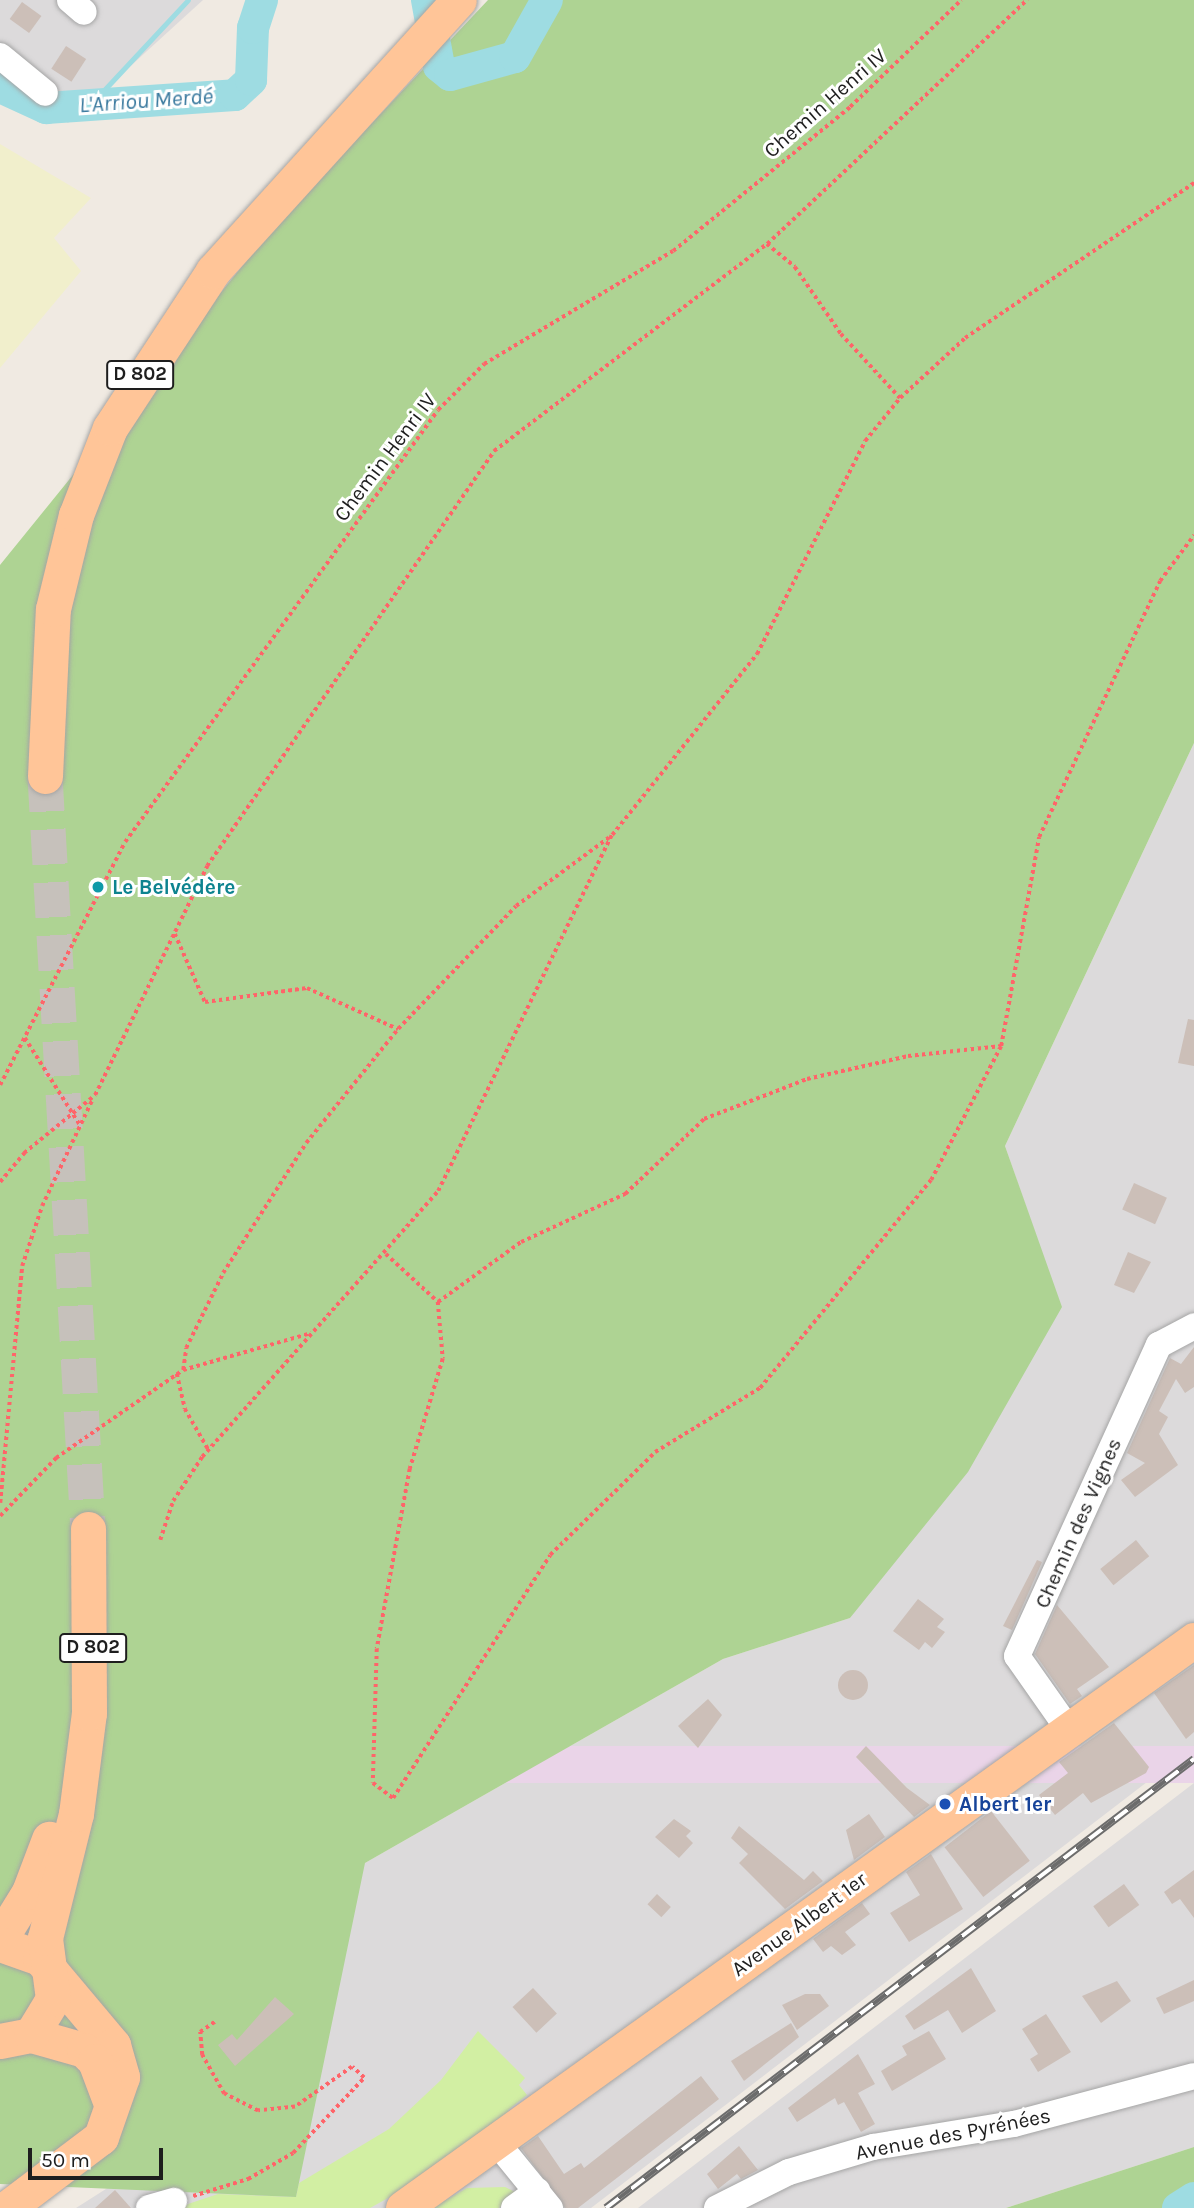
<!DOCTYPE html>
<meta charset="utf-8">
<style>
body{margin:0}
#map{position:relative;width:1194px;height:2208px;overflow:hidden;background:#f0eae2;font-family:Karla,sans-serif}
div>[style]{position:absolute}
.residential>*{inset:0;background:#dcdadb}
.industrial>*{inset:0;background:#ead4e8;transform-origin:0 0}
.farmland>*{inset:0;background:#f1efcc}
.grass>*{inset:0;background:#d2efa3}
.forest>*{inset:0;background:#aed393}
.stream>*{height:5px;margin:-2.5px;padding:0 2.5px;transform-origin:2.5px;border-radius:2.5px;background:#9edce2}
.river>*{height:32px;margin:-16px;padding:0 16px;transform-origin:16px;border-radius:16px;background:#9edce2}
.building>*{inset:0;background:#ccbfb8;transform-origin:0 0}
.round{border-radius:50%}
.major-tunnel>*{height:35px;margin-top:-17.5px;transform-origin:0;background:repeating-linear-gradient(90deg,#c6c1bb 0 35px,transparent 0 53px)}
.path>*{height:3.5px;margin-top:-1.75px;transform-origin:0;background:repeating-linear-gradient(90deg,#ff6469 0 3.5px,transparent 0 7px)}
.roads{filter:drop-shadow(0 0 2px #a5a5a5) drop-shadow(0 0 2px #a5a5a5)}
.minor>*{height:26px;margin:-13px;padding:0 13px;transform-origin:13px;border-radius:13px;background:#fff}
.major>*{height:35px;margin:-17.5px;padding:0 17.5px;transform-origin:17.5px;border-radius:17.5px;background:#ffc598}
.rail>*{height:8px;margin-top:-4px;transform-origin:0;background:repeating-linear-gradient(90deg,#fff 0 16px,#6c6c6c 0 32px);box-sizing:border-box;border-block:2px solid #6c6c6c}
.dots>*{width:19px;height:19px;translate:-50% -50%;box-sizing:border-box;border:4px solid #fff;border-radius:50%}
span{translate:-50% -50%;white-space:nowrap;text-align:center;line-height:1.15;-webkit-text-stroke:6px #fff;paint-order:stroke}
.shield-label span{padding:2px 5px;background:#fff;border:2px solid;border-radius:5px;-webkit-text-stroke-width:0}
.shield-label{font-size:19px;color:#1e1e1e;font-weight:700}
.street-label{font-size:21px;color:#1e1e1e}
.culture-label{font-size:21px;color:#0d838f;font-weight:700}
.left{translate:0 -50%;text-align:left}
.transit-label{font-size:21px;color:#164399;font-weight:700}
.water-label{font-size:23px;color:#39799e;font-style:italic}
.scale{position:absolute;left:28px;top:2148px;width:135px;height:32px;box-sizing:border-box;border:4px solid #1e1e1e;border-top:0;padding-left:9px;font-size:21px;line-height:24px;white-space:nowrap;color:#1e1e1e;-webkit-text-stroke:5px #fff;paint-order:stroke}
</style>
<div id="map">
<div class="residential">
<div style="clip-path:polygon(0 0,203px 0,68px 123px,0 72px)"></div>
<div style="clip-path:polygon(1194px 743px,1194px 1746px,591px 2208px,76px 2208px,109px 2187px,365px 1863px,723px 1659px,850px 1618px,1061px 1307px,1005px 1146px)"></div>
<div style="clip-path:polygon(1194px 1783px,1194px 2147px,1006px 2208px,638px 2208px)"></div>
</div>
<div class="industrial">
<div style="left:1194px;top:1746px;width:37px;height:760px;rotate:90deg"></div>
</div>
<div class="farmland">
<div style="clip-path:polygon(0 144px,91px 198px,54px 238px,81px 271px,0 368px)"></div>
</div>
<div class="grass">
<div style="clip-path:polygon(478px 2031px,525px 2078px,519px 2085px,527px 2095px,508px 2110px,510px 2117px,408px 2187px,370px 2208px,176px 2208px,218px 2194px,296px 2197px,299px 2183px,389px 2129px,441px 2080px)"></div>
<div style="clip-path:polygon(505px 2187px,517px 2193px,499px 2208px,432px 2208px,467px 2188px)"></div>
</div>
<div class="forest">
<div style="clip-path:polygon(488px 0,1194px 0,1194px 743px,1005px 1146px,1062px 1307px,968px 1472px,850px 1618px,723px 1659px,365px 1863px,296px 2197px,0 2184px,0 565px,274px 227px)"></div>
<div style="clip-path:polygon(1194px 2147px,1194px 2208px,1006px 2208px)"></div>
</div>
<div class="stream">
<div style="left:91px;top:104px;width:142px;rotate:-47deg"></div>
</div>
<div class="river">
<div style="left:427px;top:0;width:67px;rotate:79.7deg"></div>
<div style="left:439px;top:66px;width:14px;rotate:39deg"></div>
<div style="left:450px;top:75px;width:67px;rotate:-15.5deg"></div>
<div style="left:515px;top:57px;width:65px;rotate:-60.7deg"></div>
<div style="left:0;top:87px;width:51px;rotate:24.5deg"></div>
<div style="left:46px;top:108px;width:189px;rotate:-3.9deg"></div>
<div style="left:235px;top:95px;width:22px;rotate:-43deg"></div>
<div style="left:251px;top:80px;width:52px;rotate:-87.8deg"></div>
<div style="left:253px;top:28px;width:29px;rotate:-72deg"></div>
<div style="left:1178px;top:2208px;width:19px;rotate:-32deg"></div>
</div>
<div class="building">
<div style="left:22px;top:2px;width:24px;height:21px;rotate:36deg"></div>
<div style="left:66px;top:46px;width:24px;height:27px;rotate:33deg"></div>
<div style="clip-path:polygon(1188px 1019px,1194px 1020px,1194px 1066px,1178px 1063px)"></div>
<div style="left:1134px;top:1183px;width:36px;height:29px;rotate:24deg"></div>
<div style="clip-path:polygon(1128px 1252px,1151px 1262px,1134px 1293px,1114px 1285px)"></div>
<div style="clip-path:polygon(1194px 1347px,1194px 1387px,1185px 1393px,1176px 1379px,1159px 1411px,1168px 1417px,1159px 1434px,1178px 1465px,1135px 1497px,1121px 1480px,1145px 1463px,1127px 1453px,1170px 1358px,1181px 1364px)"></div>
<div style="left:1136px;top:1540px;width:21px;height:46px;rotate:51deg"></div>
<div style="clip-path:polygon(1037px 1560px,1042px 1562px,1012px 1630px,1003px 1626px)"></div>
<div style="clip-path:polygon(918px 1599px,944px 1619px,937px 1627px,945px 1632px,932px 1648px,925px 1642px,919px 1650px,893px 1631px)"></div>
<div style="clip-path:polygon(1057px 1605px,1109px 1667px,1077px 1689px,1082px 1696px,1070px 1704px,1035px 1654px)"></div>
<div style="clip-path:polygon(1194px 1665px,1194px 1732px,1186px 1739px,1154px 1693px)"></div>
<div class="round" style="left:838px;top:1670px;width:30px;height:30px"></div>
<div style="clip-path:polygon(708px 1699px,722px 1715px,698px 1748px,678px 1726px)"></div>
<div style="clip-path:polygon(1114px 1723px,1149px 1767px,1146px 1773px,1091px 1803px,1083px 1793px,1055px 1815px,1039px 1795px,1068px 1773px,1059px 1762px)"></div>
<div style="clip-path:polygon(866px 1746px,907px 1788px,930px 1805px,914px 1817px,856px 1757px)"></div>
<div style="left:991px;top:1811px;width:63px;height:59px;rotate:52deg"></div>
<div style="clip-path:polygon(869px 1814px,885px 1837px,854px 1860px,846px 1830px)"></div>
<div style="clip-path:polygon(674px 1819px,691px 1831px,686px 1836px,693px 1843px,679px 1858px,655px 1837px)"></div>
<div style="clip-path:polygon(739px 1826px,804px 1880px,813px 1871px,823px 1881px,785px 1909px,739px 1863px,748px 1854px,731px 1838px)"></div>
<div style="clip-path:polygon(931px 1854px,963px 1909px,909px 1942px,890px 1913px,920px 1895px,906px 1872px)"></div>
<div style="clip-path:polygon(1194px 1870px,1194px 1918px,1180px 1899px,1172px 1904px,1164px 1892px)"></div>
<div style="left:1124px;top:1884px;width:26px;height:38px;rotate:54deg"></div>
<div style="left:657px;top:1894px;width:19px;height:14px;rotate:43deg"></div>
<div style="clip-path:polygon(862px 1903px,870px 1914px,845px 1932px,856px 1945px,842px 1955px,831px 1946px,823px 1952px,813px 1939px)"></div>
<div style="clip-path:polygon(971px 1968px,996px 2011px,962px 2033px,948px 2010px,914px 2030px,905px 2016px)"></div>
<div style="clip-path:polygon(1194px 1980px,1194px 2001px,1164px 2014px,1156px 1998px)"></div>
<div style="clip-path:polygon(1117px 1981px,1131px 2001px,1101px 2023px,1082px 1996px)"></div>
<div style="left:533px;top:1988px;width:35px;height:28px;rotate:47deg"></div>
<div style="clip-path:polygon(805px 1994px,820px 1994px,829px 2006px,797px 2030px,782px 2005px)"></div>
<div style="clip-path:polygon(275px 1997px,294px 2014px,235px 2066px,218px 2045px,232px 2034px,237px 2040px)"></div>
<div style="clip-path:polygon(1046px 2014px,1071px 2052px,1038px 2072px,1030px 2059px,1038px 2054px,1022px 2029px)"></div>
<div style="clip-path:polygon(791px 2023px,799px 2037px,744px 2081px,731px 2061px)"></div>
<div style="clip-path:polygon(929px 2031px,946px 2059px,892px 2091px,881px 2071px,907px 2055px,902px 2046px)"></div>
<div style="clip-path:polygon(858px 2054px,875px 2084px,858px 2093px,875px 2124px,861px 2132px,844px 2102px,838px 2105px,835px 2098px,797px 2122px,788px 2108px)"></div>
<div style="clip-path:polygon(701px 2076px,719px 2099px,578px 2208px,565px 2208px,521px 2148px,538px 2136px,564px 2174px,581px 2163px,584px 2168px)"></div>
<div style="clip-path:polygon(739px 2146px,758px 2170px,741px 2179px,737px 2174px,718px 2189px,707px 2174px)"></div>
<div style="clip-path:polygon(115px 2190px,131px 2208px,95px 2208px)"></div>
</div>
<div class="major-tunnel">
<div style="left:45px;top:776px;width:754px;rotate:86.73deg"></div>
</div>
<div class="path">
<div style="left:767px;top:244px;width:36px;rotate:39deg"></div>
<div style="left:795px;top:267px;width:81px;rotate:55.5deg"></div>
<div style="left:841px;top:334px;width:87px;rotate:47.3deg"></div>
<div style="left:175px;top:934px;width:74px;rotate:66.2deg"></div>
<div style="left:205px;top:1002px;width:103px;rotate:-7.8deg"></div>
<div style="left:307px;top:988px;width:100px;rotate:24.3deg"></div>
<div style="left:398px;top:1029px;width:170px;rotate:-46.2deg"></div>
<div style="left:516px;top:906px;width:118px;rotate:-36.4deg"></div>
<div style="left:25px;top:1038px;width:103px;rotate:57.7deg"></div>
<div style="left:0;top:1085px;width:273px;rotate:-62.8deg"></div>
<div style="left:125px;top:842px;width:533px;rotate:-54.08deg"></div>
<div style="left:438px;top:410px;width:65px;rotate:-45deg"></div>
<div style="left:484px;top:364px;width:220px;rotate:-30.9deg"></div>
<div style="left:673px;top:251px;width:228px;rotate:-39.1deg"></div>
<div style="left:850px;top:107px;width:154px;rotate:-43.9deg"></div>
<div style="left:0;top:1182px;width:38px;rotate:-50deg"></div>
<div style="left:24px;top:1153px;width:92px;rotate:-39.2deg"></div>
<div style="left:95px;top:1095px;width:255px;rotate:-63.9deg"></div>
<div style="left:207px;top:866px;width:505px;rotate:-55.33deg"></div>
<div style="left:494px;top:451px;width:343px;rotate:-37.2deg"></div>
<div style="left:767px;top:244px;width:357px;rotate:-43.2deg"></div>
<div style="left:386px;top:1254px;width:71px;rotate:42.7deg"></div>
<div style="left:438px;top:1302px;width:57px;rotate:85deg"></div>
<div style="left:443px;top:1359px;width:115px;rotate:106.7deg"></div>
<div style="left:410px;top:1469px;width:183px;rotate:100.4deg"></div>
<div style="left:377px;top:1649px;width:134px;rotate:91.7deg"></div>
<div style="left:373px;top:1783px;width:25px;rotate:37deg"></div>
<div style="left:393px;top:1798px;width:289px;rotate:-57.1deg"></div>
<div style="left:550px;top:1555px;width:147px;rotate:-44.4deg"></div>
<div style="left:655px;top:1452px;width:123px;rotate:-31.4deg"></div>
<div style="left:760px;top:1388px;width:269px;rotate:-50.6deg"></div>
<div style="left:931px;top:1180px;width:151px;rotate:-62.4deg"></div>
<div style="left:1001px;top:1046px;width:212px;rotate:-79.7deg"></div>
<div style="left:1039px;top:837px;width:283px;rotate:-64.7deg"></div>
<div style="left:1160px;top:581px;width:57px;rotate:-53.5deg"></div>
<div style="left:438px;top:1302px;width:102px;rotate:-35.9deg"></div>
<div style="left:521px;top:1242px;width:115px;rotate:-24.8deg"></div>
<div style="left:625px;top:1194px;width:109px;rotate:-43.5deg"></div>
<div style="left:704px;top:1119px;width:110px;rotate:-21.2deg"></div>
<div style="left:807px;top:1079px;width:104px;rotate:-12.8deg"></div>
<div style="left:908px;top:1056px;width:94px;rotate:-6.1deg"></div>
<div style="left:183px;top:1370px;width:22px;rotate:-82deg"></div>
<div style="left:186px;top:1348px;width:84px;rotate:-63.7deg"></div>
<div style="left:223px;top:1273px;width:154px;rotate:-57.4deg"></div>
<div style="left:306px;top:1143px;width:146px;rotate:-51.1deg"></div>
<div style="left:177px;top:1374px;width:36px;rotate:77deg"></div>
<div style="left:185px;top:1409px;width:46px;rotate:60.1deg"></div>
<div style="left:0;top:1503px;width:238px;rotate:-84.7deg"></div>
<div style="left:22px;top:1266px;width:63px;rotate:-71.6deg"></div>
<div style="left:42px;top:1206px;width:117px;rotate:-64.7deg"></div>
<div style="left:0;top:1516px;width:81px;rotate:-46deg"></div>
<div style="left:56px;top:1458px;width:155px;rotate:-34.7deg"></div>
<div style="left:183px;top:1370px;width:133px;rotate:-16.1deg"></div>
<div style="left:160px;top:1540px;width:41px;rotate:-71.6deg"></div>
<div style="left:173px;top:1501px;width:53px;rotate:-56.6deg"></div>
<div style="left:202px;top:1457px;width:356px;rotate:-48.4deg"></div>
<div style="left:438px;top:1191px;width:396px;rotate:-64deg"></div>
<div style="left:612px;top:835px;width:232px;rotate:-51.3deg"></div>
<div style="left:757px;top:654px;width:239px;rotate:-63.1deg"></div>
<div style="left:865px;top:441px;width:55px;rotate:-50.9deg"></div>
<div style="left:900px;top:398px;width:88px;rotate:-42.7deg"></div>
<div style="left:965px;top:338px;width:277px;rotate:-34.1deg"></div>
<div style="left:193px;top:2196px;width:58px;rotate:-17.2deg"></div>
<div style="left:248px;top:2179px;width:52px;rotate:-30deg"></div>
<div style="left:293px;top:2153px;width:103px;rotate:-46.6deg"></div>
<div style="left:364px;top:2078px;width:16px;rotate:-137deg"></div>
<div style="left:352px;top:2067px;width:70px;rotate:144.9deg"></div>
<div style="left:295px;top:2107px;width:37px;rotate:174deg"></div>
<div style="left:258px;top:2111px;width:38px;rotate:-153deg"></div>
<div style="left:224px;top:2094px;width:45px;rotate:-119.4deg"></div>
<div style="left:202px;top:2055px;width:23px;rotate:-95deg"></div>
<div style="left:200px;top:2032px;width:19px;rotate:-35deg"></div>
</div>
<div class="roads">
<div class="minor">
<div style="left:70px;top:0;width:18px;rotate:41deg"></div>
<div style="left:0;top:56px;width:58px;rotate:39.4deg"></div>
<div style="left:1069px;top:1730px;width:90px;rotate:-125.1deg"></div>
<div style="left:1017px;top:1656px;width:342px;rotate:-65.5deg"></div>
<div style="left:1159px;top:1345px;width:40px;rotate:-28deg"></div>
<div style="left:497px;top:2143px;width:84px;rotate:50.8deg"></div>
<div style="left:149px;top:2208px;width:26px;rotate:-16deg"></div>
<div style="left:514px;top:2208px;width:29px;rotate:-36deg"></div>
<div style="left:717px;top:2208px;width:80px;rotate:-26.6deg"></div>
<div style="left:789px;top:2172px;width:88px;rotate:-16.6deg"></div>
<div style="left:873px;top:2147px;width:143px;rotate:-9.3deg"></div>
<div style="left:1014px;top:2124px;width:186px;rotate:-14.9deg"></div>
</div>
<div class="major">
<div style="left:45px;top:776px;width:167px;rotate:-87.3deg"></div>
<div style="left:53px;top:609px;width:97px;rotate:-76.3deg"></div>
<div style="left:76px;top:515px;width:93px;rotate:-68.7deg"></div>
<div style="left:110px;top:428px;width:188px;rotate:-56.7deg"></div>
<div style="left:213px;top:271px;width:366px;rotate:-47.8deg"></div>
<div style="left:0;top:1939px;width:55px;rotate:-58.3deg"></div>
<div style="left:29px;top:1892px;width:57px;rotate:-69.3deg"></div>
<div style="left:0;top:1944px;width:42px;rotate:19.3deg"></div>
<div style="left:40px;top:1958px;width:114px;rotate:50deg"></div>
<div style="left:113px;top:2045px;width:33px;rotate:74deg"></div>
<div style="left:122px;top:2077px;width:64px;rotate:109.3deg"></div>
<div style="left:101px;top:2137px;width:118px;rotate:142.9deg"></div>
<div style="left:31px;top:2035px;width:55px;rotate:15.8deg"></div>
<div style="left:84px;top:2050px;width:16px;rotate:45deg"></div>
<div style="left:95px;top:2061px;width:43px;rotate:69.4deg"></div>
<div style="left:0;top:2041px;width:32px;rotate:-11deg"></div>
<div style="left:31px;top:2035px;width:42px;rotate:-58.6deg"></div>
<div style="left:53px;top:1999px;width:62px;rotate:-97.5deg"></div>
<div style="left:45px;top:1938px;width:128px;rotate:-76deg"></div>
<div style="left:76px;top:1814px;width:102px;rotate:-82.7deg"></div>
<div style="left:89px;top:1713px;width:184px;rotate:-90.3deg"></div>
<div style="left:403px;top:2208px;width:974px;rotate:-35.68deg"></div>
</div>
</div>
<div class="rail">
<div style="left:606px;top:2208px;width:740px;rotate:-37.37deg"></div>
</div>
<div class="dots">
<div style="left:98px;top:887px;background:#0f9aa8"></div>
<div style="left:945px;top:1804px;background:#1a4fb4"></div>
</div>
<div class="shield-label">
<span style="left:140px;top:375px">D 802</span>
<span style="left:93px;top:1648px">D 802</span>
</div>
<div class="street-label">
<span style="left:825px;top:103px;rotate:-41deg">Chemin Henri IV</span>
<span style="left:385px;top:457px;rotate:-53deg">Chemin Henri IV</span>
<span style="left:1078px;top:1523px;rotate:-66deg">Chemin des Vignes</span>
<span style="left:799px;top:1924px;rotate:-36deg">Avenue Albert 1er</span>
<span style="left:953px;top:2134px;rotate:-11deg">Avenue des Pyrénées</span>
</div>
<div class="culture-label">
<span class="left" style="left:112px;top:887px">Le Belvédère</span>
</div>
<div class="transit-label">
<span class="left" style="left:959px;top:1804px">Albert 1er</span>
</div>
<div class="water-label">
<span style="left:146px;top:101px;rotate:-4deg">L'Arriou Merdé</span>
</div>
<div class="scale">50 m</div>
</div>
